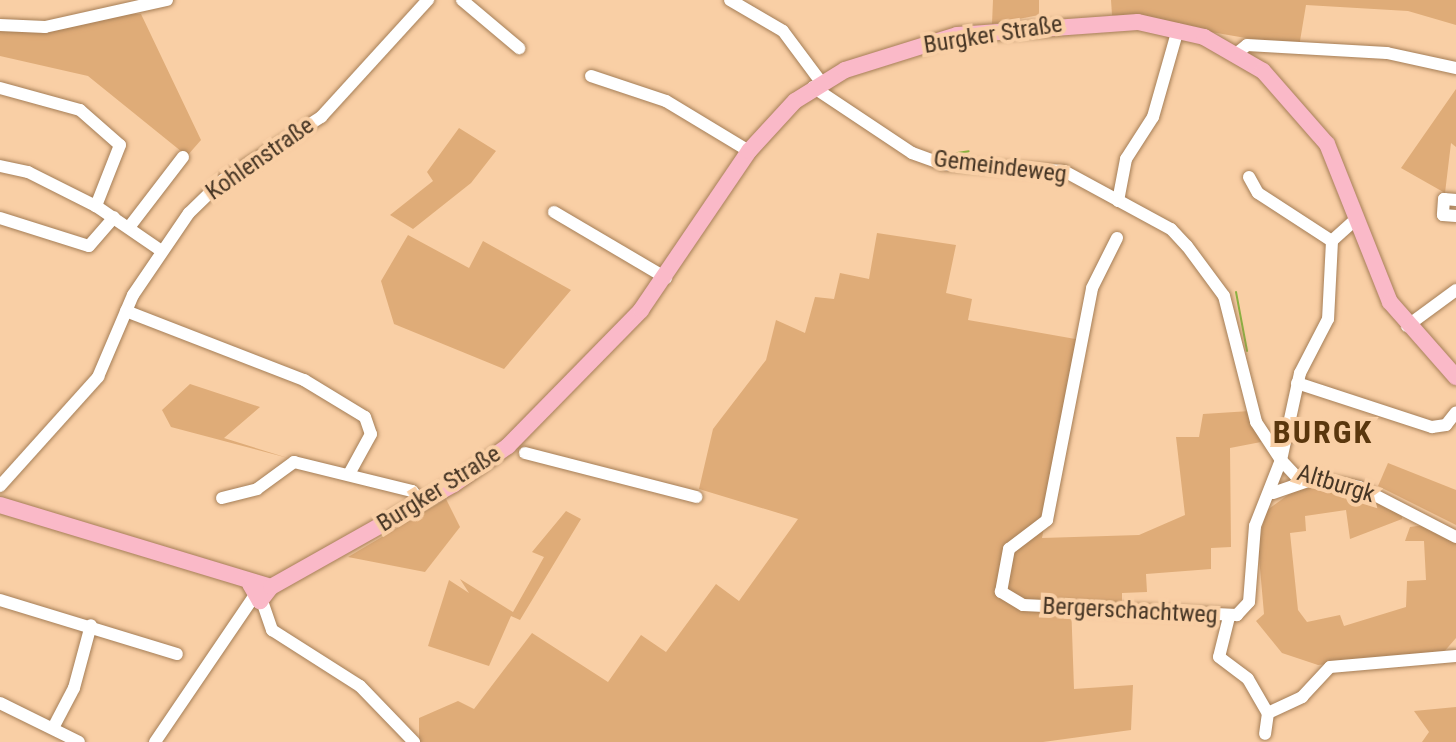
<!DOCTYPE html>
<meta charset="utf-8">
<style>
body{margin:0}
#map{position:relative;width:1456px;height:742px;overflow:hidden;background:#f9cfa5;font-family:"Roboto Condensed",sans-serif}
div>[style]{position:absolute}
.green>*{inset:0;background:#dfac78}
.stream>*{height:2px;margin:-1px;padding:0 1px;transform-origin:1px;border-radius:1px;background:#8bb241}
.roads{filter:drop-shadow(0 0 2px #a57e57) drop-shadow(0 0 2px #a57e57)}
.minor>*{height:12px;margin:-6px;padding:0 6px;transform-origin:6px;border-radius:6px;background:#fff}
.major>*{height:16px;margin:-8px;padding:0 8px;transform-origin:8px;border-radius:8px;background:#fab9c8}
span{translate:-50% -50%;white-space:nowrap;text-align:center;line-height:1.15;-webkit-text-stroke:8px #f9cfa5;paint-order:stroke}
.street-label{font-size:24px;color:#473625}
.district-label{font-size:32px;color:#5a370e;font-weight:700;letter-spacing:2px}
</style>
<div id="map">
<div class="green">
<div style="clip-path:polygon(1039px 0,1039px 15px,992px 24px,993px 0)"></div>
<div style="clip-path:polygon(1111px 0,1456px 0,1456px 25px,1408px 11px,1306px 5px,1299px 47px,1112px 15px)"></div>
<div style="clip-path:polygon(106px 13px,141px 14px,201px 140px,187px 156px,88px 76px,0 56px,0 28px)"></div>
<div style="clip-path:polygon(1456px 89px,1456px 147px,1451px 143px,1445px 193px,1401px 168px)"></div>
<div style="clip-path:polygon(459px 128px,496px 151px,471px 183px,413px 229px,390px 215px,433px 181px,427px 172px)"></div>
<div style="clip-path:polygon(877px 233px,956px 245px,946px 293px,972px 299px,968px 320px,1081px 340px,1042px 538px,1139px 535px,1185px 515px,1176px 437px,1199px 437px,1203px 414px,1250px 411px,1261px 442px,1230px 448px,1231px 547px,1211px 548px,1211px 569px,1146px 574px,1147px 592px,1122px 593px,1122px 604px,1071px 602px,1074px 689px,1133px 685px,1131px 730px,1043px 742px,419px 742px,419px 718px,458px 701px,474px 709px,532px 633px,608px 682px,641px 635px,666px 652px,716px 584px,739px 601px,798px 519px,699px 489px,713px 429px,766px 360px,776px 320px,805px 333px,815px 297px,834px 299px,840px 273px,869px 279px)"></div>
<div style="clip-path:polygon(408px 235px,469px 268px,483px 241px,571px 290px,504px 369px,394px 324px,381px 281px)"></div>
<div style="clip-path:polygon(190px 384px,260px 407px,224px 438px,288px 458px,171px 427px,162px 410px)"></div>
<div style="clip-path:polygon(1388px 463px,1456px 490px,1456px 525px,1378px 486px)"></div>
<div style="clip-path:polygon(1325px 484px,1358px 491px,1402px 512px,1402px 519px,1350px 539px,1346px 510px,1305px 516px,1306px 531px,1290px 533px,1298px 610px,1307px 622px,1340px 615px,1344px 626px,1406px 607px,1407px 581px,1426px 580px,1424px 541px,1405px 541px,1410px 527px,1424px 525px,1456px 542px,1456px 638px,1442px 654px,1318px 665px,1282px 653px,1256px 621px,1264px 614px,1258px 545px,1266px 511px,1292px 492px)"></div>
<div style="clip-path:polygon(446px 499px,460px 527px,425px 572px,348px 557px)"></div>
<div style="clip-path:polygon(566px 511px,581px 519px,520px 620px,511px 616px,489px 666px,428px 646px,449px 580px,469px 593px,460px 579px,513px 612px,544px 557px,532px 552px)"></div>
<div style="clip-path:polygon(1456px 707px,1456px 742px,1422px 742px,1429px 732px,1414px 711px)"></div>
</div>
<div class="stream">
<div style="left:938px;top:156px;width:31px;rotate:-9deg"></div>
<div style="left:1236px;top:292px;width:60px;rotate:79.4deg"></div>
</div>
<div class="roads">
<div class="minor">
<div style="left:462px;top:0;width:75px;rotate:40.1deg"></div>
<div style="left:730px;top:0;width:61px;rotate:30.3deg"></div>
<div style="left:783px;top:31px;width:64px;rotate:53.3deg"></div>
<div style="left:0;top:25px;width:45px;rotate:2.5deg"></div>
<div style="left:45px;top:27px;width:125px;rotate:-12.5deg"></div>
<div style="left:1236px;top:54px;width:14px;rotate:-39deg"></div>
<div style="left:1247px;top:45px;width:140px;rotate:3.3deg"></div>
<div style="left:1387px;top:53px;width:71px;rotate:12.3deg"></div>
<div style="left:591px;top:76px;width:79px;rotate:18.4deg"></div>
<div style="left:666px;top:101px;width:97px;rotate:31.1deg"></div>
<div style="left:813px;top:87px;width:119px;rotate:33.7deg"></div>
<div style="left:912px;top:153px;width:32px;rotate:20deg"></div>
<div style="left:942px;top:164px;width:122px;rotate:3.3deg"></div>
<div style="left:1064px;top:171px;width:122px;rotate:28.5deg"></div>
<div style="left:1171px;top:229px;width:23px;rotate:47deg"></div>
<div style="left:1187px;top:246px;width:62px;rotate:53.5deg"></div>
<div style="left:1224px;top:296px;width:130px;rotate:75.7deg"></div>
<div style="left:1256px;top:422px;width:45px;rotate:56.7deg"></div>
<div style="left:1281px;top:460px;width:71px;rotate:111.5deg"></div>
<div style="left:1255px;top:526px;width:76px;rotate:94.5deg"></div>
<div style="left:1249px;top:602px;width:18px;rotate:133deg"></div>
<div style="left:1237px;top:615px;width:214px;rotate:-177.3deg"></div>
<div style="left:1023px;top:605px;width:26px;rotate:-149deg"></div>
<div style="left:1001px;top:592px;width:44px;rotate:-79.5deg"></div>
<div style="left:1009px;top:549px;width:48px;rotate:-37.3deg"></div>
<div style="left:1047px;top:520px;width:236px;rotate:-79deg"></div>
<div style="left:1092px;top:288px;width:56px;rotate:-63.4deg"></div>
<div style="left:0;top:88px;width:83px;rotate:15.4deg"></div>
<div style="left:80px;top:110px;width:53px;rotate:41.2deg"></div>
<div style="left:120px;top:145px;width:66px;rotate:111.5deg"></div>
<div style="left:0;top:166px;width:29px;rotate:12deg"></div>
<div style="left:28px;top:172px;width:76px;rotate:26.6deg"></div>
<div style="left:96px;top:206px;width:78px;rotate:34.5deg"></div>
<div style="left:1249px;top:177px;width:18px;rotate:61deg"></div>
<div style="left:1258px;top:193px;width:88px;rotate:33deg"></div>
<div style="left:1456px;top:200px;width:12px;rotate:-175deg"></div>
<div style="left:1444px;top:199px;width:16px;rotate:94deg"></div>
<div style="left:1443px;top:215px;width:13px;rotate:4deg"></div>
<div style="left:1118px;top:201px;width:43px;rotate:-79.2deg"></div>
<div style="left:1126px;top:159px;width:50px;rotate:-57.3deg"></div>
<div style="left:1153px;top:117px;width:91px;rotate:-74.1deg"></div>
<div style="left:554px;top:212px;width:130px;rotate:30.5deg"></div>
<div style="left:0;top:218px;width:93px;rotate:17.5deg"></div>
<div style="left:89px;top:246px;width:38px;rotate:-49deg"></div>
<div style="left:1355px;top:220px;width:31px;rotate:138deg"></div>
<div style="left:1332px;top:241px;width:78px;rotate:92.9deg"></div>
<div style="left:1328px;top:319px;width:61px;rotate:117.4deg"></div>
<div style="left:1300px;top:373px;width:89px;rotate:102.3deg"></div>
<div style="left:1281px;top:460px;width:22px;rotate:47deg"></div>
<div style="left:1296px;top:476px;width:64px;rotate:9.9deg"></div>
<div style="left:1359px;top:487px;width:109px;rotate:27.3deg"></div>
<div style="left:130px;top:226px;width:87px;rotate:-52.5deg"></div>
<div style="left:126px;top:311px;width:191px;rotate:21.2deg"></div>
<div style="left:304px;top:380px;width:71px;rotate:31.2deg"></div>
<div style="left:365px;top:417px;width:18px;rotate:71deg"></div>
<div style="left:371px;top:434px;width:46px;rotate:118.8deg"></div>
<div style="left:1407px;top:326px;width:61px;rotate:-36.3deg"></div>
<div style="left:1297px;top:383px;width:142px;rotate:18.1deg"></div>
<div style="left:1432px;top:427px;width:14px;rotate:-8deg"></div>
<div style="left:1446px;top:425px;width:16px;rotate:-52deg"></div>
<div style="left:525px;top:453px;width:177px;rotate:14.4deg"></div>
<div style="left:0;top:486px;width:147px;rotate:-48deg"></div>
<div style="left:98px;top:377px;width:89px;rotate:-66.9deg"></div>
<div style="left:133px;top:295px;width:99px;rotate:-55.7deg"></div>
<div style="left:189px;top:213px;width:47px;rotate:-44.1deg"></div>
<div style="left:223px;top:180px;width:117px;rotate:-32.7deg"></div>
<div style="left:321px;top:117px;width:159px;rotate:-47.6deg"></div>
<div style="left:1273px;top:493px;width:36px;rotate:-19deg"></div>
<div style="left:222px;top:498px;width:36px;rotate:-14deg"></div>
<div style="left:257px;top:489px;width:46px;rotate:-36.1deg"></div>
<div style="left:294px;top:462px;width:122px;rotate:13.8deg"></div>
<div style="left:412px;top:491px;width:15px;rotate:48deg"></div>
<div style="left:0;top:600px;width:185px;rotate:17deg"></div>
<div style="left:262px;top:601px;width:31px;rotate:71deg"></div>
<div style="left:272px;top:630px;width:104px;rotate:32.5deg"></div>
<div style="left:360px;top:686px;width:78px;rotate:46deg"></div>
<div style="left:1229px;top:617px;width:41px;rotate:104deg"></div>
<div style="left:1219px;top:657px;width:36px;rotate:37deg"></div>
<div style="left:1248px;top:679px;width:39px;rotate:60deg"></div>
<div style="left:1268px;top:713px;width:21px;rotate:98deg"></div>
<div style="left:0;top:703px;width:88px;rotate:26.3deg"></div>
<div style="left:1268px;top:713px;width:38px;rotate:-25deg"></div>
<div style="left:1302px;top:697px;width:41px;rotate:-47deg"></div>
<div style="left:1330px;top:667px;width:126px;rotate:-5deg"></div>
<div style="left:53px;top:728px;width:45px;rotate:-62.3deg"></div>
<div style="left:74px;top:688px;width:65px;rotate:-74.9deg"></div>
<div style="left:155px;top:742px;width:174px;rotate:-55.8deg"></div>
</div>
<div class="major">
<div style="left:0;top:505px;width:283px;rotate:16.8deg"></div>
<div style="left:250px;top:584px;width:20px;rotate:60deg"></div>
<div style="left:260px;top:601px;width:18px;rotate:-52deg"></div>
<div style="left:271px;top:587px;width:210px;rotate:-29.4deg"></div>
<div style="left:454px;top:484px;width:66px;rotate:-35.1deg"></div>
<div style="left:508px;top:446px;width:190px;rotate:-45.6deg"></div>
<div style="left:641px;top:310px;width:192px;rotate:-55.8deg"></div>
<div style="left:749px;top:151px;width:68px;rotate:-47.4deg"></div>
<div style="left:795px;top:101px;width:59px;rotate:-31.8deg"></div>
<div style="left:845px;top:70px;width:117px;rotate:-17.4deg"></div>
<div style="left:957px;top:35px;width:181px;rotate:-4.1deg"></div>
<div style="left:1138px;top:22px;width:68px;rotate:12.8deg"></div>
<div style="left:1204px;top:37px;width:68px;rotate:30deg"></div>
<div style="left:1263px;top:71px;width:97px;rotate:48.8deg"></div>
<div style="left:1327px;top:144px;width:170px;rotate:68.3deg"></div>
<div style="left:1390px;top:302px;width:100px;rotate:48.7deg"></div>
</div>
</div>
<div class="street-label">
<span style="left:993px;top:35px;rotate:-9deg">Burgker Straße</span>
<span style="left:260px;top:159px;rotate:-35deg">Kohlenstraße</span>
<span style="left:1000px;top:167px;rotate:7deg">Gemeindeweg</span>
<span style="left:1336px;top:484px;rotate:17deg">Altburgk</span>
<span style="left:439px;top:489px;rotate:-32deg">Burgker Straße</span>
<span style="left:1130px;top:611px;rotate:3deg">Bergerschachtweg</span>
</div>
<div class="district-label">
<span style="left:1323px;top:432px">BURGK</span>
</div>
</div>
